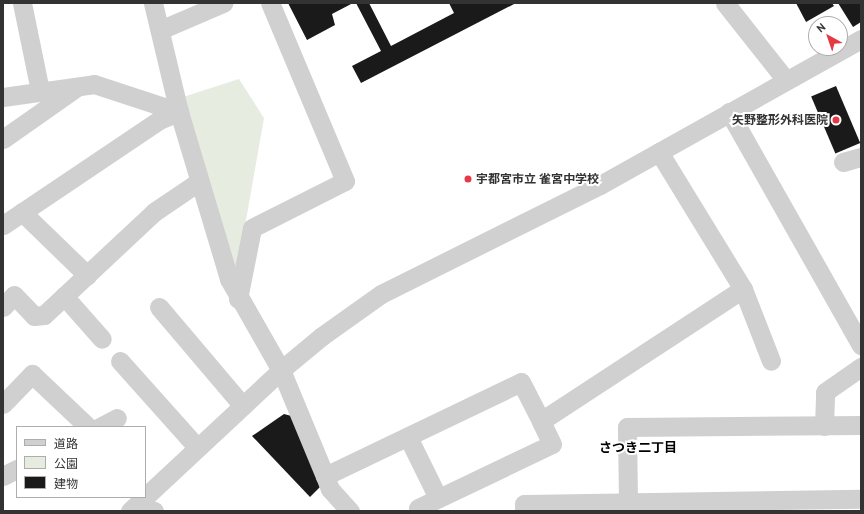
<!DOCTYPE html>
<meta charset="utf-8">
<style>
body{margin:0}
#map{position:relative;width:864px;height:514px;overflow:hidden;background:#fff;font-family:"PT Sans","Noto Sans JP",sans-serif}
div>[style]{position:absolute}
.green>*{inset:0;background:#e6ecdf}
.building>*{inset:0;background:#1a1a1a;transform-origin:0 0}
.minor>*{height:19px;margin:-9.5px;padding:0 9.5px;transform-origin:9.5px;border-radius:9.5px;background:#d0d0d0}
.dots>*{width:11px;height:11px;translate:-50% -50%;box-sizing:border-box;border:2px solid #fff;border-radius:50%}
span{translate:-50% -50%;white-space:nowrap;text-align:center;line-height:1.15;-webkit-text-stroke:4px #fff;paint-order:stroke}
.poi-label{font-size:12px;color:#333;font-weight:700}
.right{translate:-100% -50%;text-align:right}
.left{translate:0 -50%;text-align:left}
.neighbourhood-label{font-size:13px;color:#000;font-weight:700}
.frame{position:absolute;inset:0;border:4px solid #333;pointer-events:none}
.legend{position:absolute;left:16px;top:426px;width:130px;height:72px;box-sizing:border-box;background:#fff;border:1px solid #adadad;margin:0;padding:5px 7px;list-style:none;font-size:12px;color:#333}
.legend li{display:flex;align-items:center;gap:8px;height:20px}
.legend b{width:20px;border:1px solid #adadad}
.north{position:absolute;left:808px;top:16px;width:40px;height:40px;box-sizing:border-box;background:#fff;border:1px solid #adadad;border-radius:50%;rotate:320deg;font-size:11px;font-weight:700;line-height:16px;text-align:center;color:#333}
.north::after{content:'';display:block;margin:auto;width:14px;height:18px;background:#e63946;clip-path:polygon(50% 0,100% 100%,50% 72%,0 100%)}
</style>
<div id="map">
<div class="green">
<div style="clip-path:polygon(239px 79px,264px 118px,237px 271px,183px 97px)"></div>
</div>
<div class="building">
<div style="clip-path:polygon(288px 3px,353px 3px,332px 14px,335px 25px,307px 40px)"></div>
<div style="clip-path:polygon(356px 3px,369px 3px,391px 46px,454px 13px,449px 3px,516px 3px,361px 83px,352px 66px,381px 51px)"></div>
<div style="clip-path:polygon(796px 3px,832px 3px,834px 6px,806px 22px)"></div>
<div style="clip-path:polygon(838px 3px,861px 3px,861px 22px,853px 27px)"></div>
<div style="left:836px;top:86px;width:62px;height:27px;rotate:67deg"></div>
<div style="clip-path:polygon(284px 414px,295px 417px,320px 487px,310px 497px,252px 436px)"></div>
</div>
<div class="minor">
<div style="left:22px;top:3px;width:90px;rotate:78.4deg"></div>
<div style="left:153px;top:3px;width:112px;rotate:76.6deg"></div>
<div style="left:179px;top:112px;width:174px;rotate:73.3deg"></div>
<div style="left:229px;top:279px;width:105px;rotate:60.3deg"></div>
<div style="left:281px;top:370px;width:115px;rotate:67.5deg"></div>
<div style="left:325px;top:476px;width:217px;rotate:-25.6deg"></div>
<div style="left:521px;top:382px;width:44px;rotate:62.9deg"></div>
<div style="left:541px;top:421px;width:241px;rotate:-33.2deg"></div>
<div style="left:725px;top:3px;width:97px;rotate:51.7deg"></div>
<div style="left:160px;top:30px;width:69px;rotate:-23.2deg"></div>
<div style="left:3px;top:97px;width:92px;rotate:-8.1deg"></div>
<div style="left:94px;top:84px;width:89px;rotate:18.2deg"></div>
<div style="left:729px;top:112px;width:268px;rotate:60.5deg"></div>
<div style="left:3px;top:139px;width:90px;rotate:-35.1deg"></div>
<div style="left:659px;top:152px;width:161px;rotate:58.5deg"></div>
<div style="left:743px;top:289px;width:77px;rotate:68.7deg"></div>
<div style="left:843px;top:162px;width:19px;rotate:-16deg"></div>
<div style="left:22px;top:212px;width:91px;rotate:44.1deg"></div>
<div style="left:3px;top:225px;width:188px;rotate:-33.9deg"></div>
<div style="left:159px;top:120px;width:22px;rotate:-22deg"></div>
<div style="left:64px;top:296px;width:57px;rotate:48.5deg"></div>
<div style="left:238px;top:299px;width:72px;rotate:-78.8deg"></div>
<div style="left:252px;top:228px;width:104px;rotate:-26.8deg"></div>
<div style="left:345px;top:181px;width:193px;rotate:-112.8deg"></div>
<div style="left:3px;top:307px;width:16px;rotate:-47deg"></div>
<div style="left:14px;top:295px;width:29px;rotate:46deg"></div>
<div style="left:34px;top:316px;width:10px;rotate:-6deg"></div>
<div style="left:44px;top:315px;width:151px;rotate:-43.1deg"></div>
<div style="left:154px;top:212px;width:55px;rotate:-34deg"></div>
<div style="left:159px;top:307px;width:128px;rotate:49.7deg"></div>
<div style="left:120px;top:361px;width:115px;rotate:48.2deg"></div>
<div style="left:3px;top:404px;width:42px;rotate:-46deg"></div>
<div style="left:32px;top:374px;width:77px;rotate:43.4deg"></div>
<div style="left:824px;top:426px;width:34px;rotate:-88deg"></div>
<div style="left:825px;top:392px;width:44px;rotate:-34.8deg"></div>
<div style="left:100px;top:427px;width:19px;rotate:-28deg"></div>
<div style="left:408px;top:437px;width:68px;rotate:63.8deg"></div>
<div style="left:3px;top:476px;width:16px;rotate:-27deg"></div>
<div style="left:325px;top:476px;width:14px;rotate:69deg"></div>
<div style="left:330px;top:489px;width:30px;rotate:48deg"></div>
<div style="left:145px;top:497px;width:186px;rotate:-43deg"></div>
<div style="left:281px;top:370px;width:53px;rotate:-39.7deg"></div>
<div style="left:322px;top:336px;width:72px;rotate:-35.4deg"></div>
<div style="left:381px;top:294px;width:245px;rotate:-26.5deg"></div>
<div style="left:600px;top:185px;width:299px;rotate:-29.2deg"></div>
<div style="left:628px;top:501px;width:74px;rotate:-90.8deg"></div>
<div style="left:627px;top:427px;width:234px;rotate:-0.5deg"></div>
<div style="left:137px;top:505px;width:18px;rotate:19deg"></div>
<div style="left:418px;top:508px;width:148px;rotate:-25.5deg"></div>
<div style="left:552px;top:444px;width:25px;rotate:-116deg"></div>
<div style="left:130px;top:511px;width:21px;rotate:-43deg"></div>
<div style="left:524px;top:511px;width:7px;rotate:-90deg"></div>
<div style="left:524px;top:504px;width:337px;rotate:-0.9deg"></div>
</div>
<div class="dots">
<div style="left:836px;top:120px;background:#e63946"></div>
<div style="left:468px;top:179px;background:#e63946"></div>
</div>
<div class="poi-label">
<span class="right" style="left:828px;top:120px">矢野整形外科医院</span>
<span class="left" style="left:476px;top:179px">宇都宮市立 雀宮中学校</span>
</div>
<div class="neighbourhood-label">
<span style="left:638px;top:448px">さつき二丁目</span>
</div>
<div class="frame"></div>
<ul class="legend">
<li><b style="height:5px;background:#d0d0d0"></b>道路</li>
<li><b style="height:11px;background:#e6ecdf"></b>公園</li>
<li><b style="height:11px;background:#1a1a1a"></b>建物</li>
</ul>
<div class="north">N</div>
</div>
